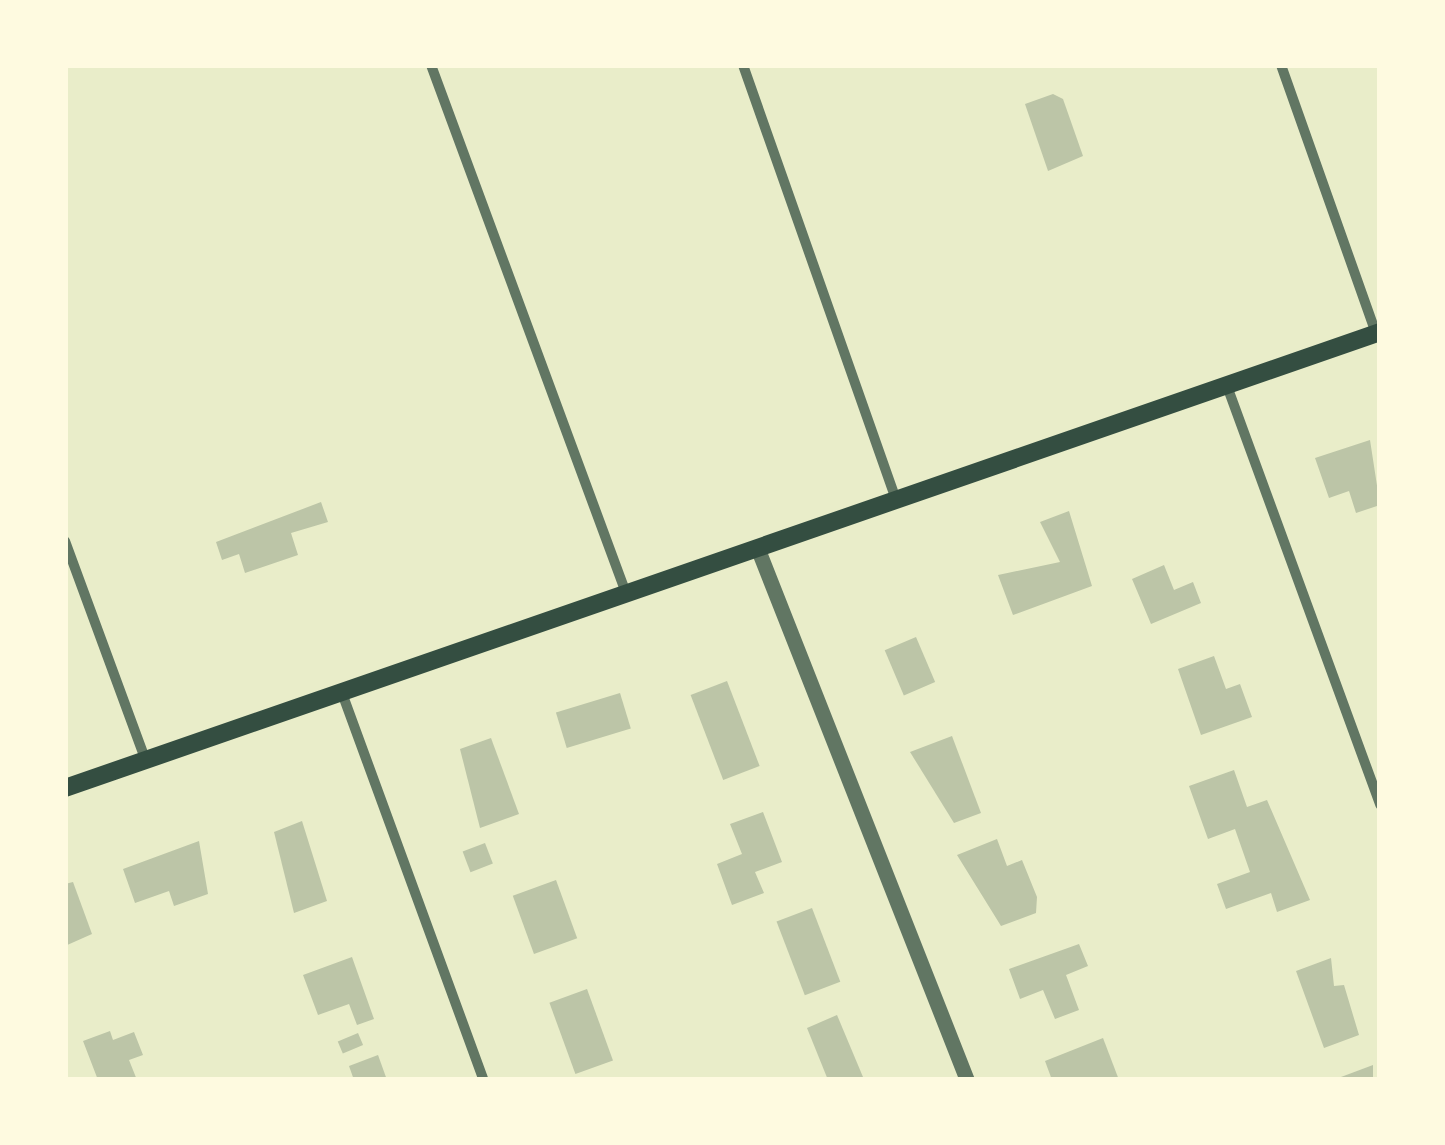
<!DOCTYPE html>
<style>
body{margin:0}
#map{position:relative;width:1445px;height:1145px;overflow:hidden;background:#e9edc9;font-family:"Work Sans",sans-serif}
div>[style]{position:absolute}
.building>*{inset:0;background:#bcc5a7;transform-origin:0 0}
.minor>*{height:10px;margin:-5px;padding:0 5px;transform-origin:5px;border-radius:5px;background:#617663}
.tertiary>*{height:15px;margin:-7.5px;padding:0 7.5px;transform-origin:7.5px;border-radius:7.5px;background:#617663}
.secondary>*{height:18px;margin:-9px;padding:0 9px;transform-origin:9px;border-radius:9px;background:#344e41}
span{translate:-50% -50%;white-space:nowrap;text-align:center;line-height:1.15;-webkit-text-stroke:10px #fefae0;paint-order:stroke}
.frame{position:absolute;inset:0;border:68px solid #fefae0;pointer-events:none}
</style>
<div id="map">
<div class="building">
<div style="clip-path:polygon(1053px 94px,1063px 99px,1083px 156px,1048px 171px,1025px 104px)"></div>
<div style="clip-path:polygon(1370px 440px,1380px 505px,1356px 513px,1349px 491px,1329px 498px,1315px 458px)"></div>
<div style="clip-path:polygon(321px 502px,328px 522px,291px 533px,298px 555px,245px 573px,239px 554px,222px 560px,216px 542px)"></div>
<div style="clip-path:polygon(1069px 511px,1092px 586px,1013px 615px,998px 575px,1060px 562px,1040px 522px)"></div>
<div style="clip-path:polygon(1164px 565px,1174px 590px,1193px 582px,1201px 603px,1151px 624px,1132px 579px)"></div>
<div style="left:916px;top:637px;width:49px;height:34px;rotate:67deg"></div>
<div style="clip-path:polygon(1214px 656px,1226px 689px,1240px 684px,1252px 717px,1201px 735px,1178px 669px)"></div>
<div style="left:727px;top:681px;width:91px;height:39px;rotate:69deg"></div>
<div style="left:620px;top:693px;width:37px;height:67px;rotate:73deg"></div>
<div style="clip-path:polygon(952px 736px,981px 813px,954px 823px,910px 752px)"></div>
<div style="clip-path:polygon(491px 738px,519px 814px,480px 828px,460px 749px)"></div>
<div style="clip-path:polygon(1234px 770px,1247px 807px,1267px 800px,1310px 900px,1277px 912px,1271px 893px,1226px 909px,1217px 884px,1250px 872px,1235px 829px,1208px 839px,1189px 786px)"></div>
<div style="clip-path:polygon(763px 812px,782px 862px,755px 872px,764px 893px,732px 905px,717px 864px,742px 854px,730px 824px)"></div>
<div style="clip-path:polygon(302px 821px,327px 901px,294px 913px,274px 832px)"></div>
<div style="clip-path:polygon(997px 839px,1007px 866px,1022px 860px,1037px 897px,1036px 913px,1001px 926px,957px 855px)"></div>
<div style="clip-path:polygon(199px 841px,208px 894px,174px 906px,169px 891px,135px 903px,123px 869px)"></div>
<div style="left:485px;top:843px;width:22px;height:24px;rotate:69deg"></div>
<div style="left:556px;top:880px;width:62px;height:46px;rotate:70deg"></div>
<div style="clip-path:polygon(73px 882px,92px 934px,65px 946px,65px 884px)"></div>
<div style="left:812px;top:908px;width:79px;height:38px;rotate:69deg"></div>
<div style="clip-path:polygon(1079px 944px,1088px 966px,1066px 975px,1079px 1010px,1055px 1019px,1043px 990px,1020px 999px,1009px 969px)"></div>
<div style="clip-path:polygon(352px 957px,374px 1019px,357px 1025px,349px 1004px,318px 1015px,303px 975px)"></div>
<div style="clip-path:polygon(1331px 958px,1334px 986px,1344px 985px,1359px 1035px,1324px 1048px,1296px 971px)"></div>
<div style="left:587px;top:989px;width:76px;height:40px;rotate:70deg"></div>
<div style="clip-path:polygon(837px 1015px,863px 1077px,864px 1080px,828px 1080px,807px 1028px)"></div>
<div style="clip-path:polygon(110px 1031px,113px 1040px,134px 1032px,143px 1055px,129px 1060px,137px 1080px,98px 1080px,83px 1041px)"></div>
<div style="left:358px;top:1033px;width:13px;height:22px;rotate:67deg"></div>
<div style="clip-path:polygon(1103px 1038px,1119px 1080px,1052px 1080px,1045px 1061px)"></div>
<div style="clip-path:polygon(378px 1055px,387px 1080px,354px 1080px,349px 1066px)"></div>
<div style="clip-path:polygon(1373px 1065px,1373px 1080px,1333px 1080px)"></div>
</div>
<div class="minor">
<div style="left:431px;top:65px;width:563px;rotate:69.73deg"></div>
<div style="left:743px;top:65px;width:461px;rotate:70.6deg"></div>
<div style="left:1281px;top:65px;width:284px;rotate:70.5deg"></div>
<div style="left:1227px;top:386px;width:446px;rotate:69.9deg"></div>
<div style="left:65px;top:541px;width:232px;rotate:69.8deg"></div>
<div style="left:342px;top:693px;width:412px;rotate:69.9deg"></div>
</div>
<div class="tertiary">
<div style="left:757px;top:547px;width:573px;rotate:68.5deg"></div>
</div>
<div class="secondary">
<div style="left:65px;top:788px;width:1392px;rotate:-19.12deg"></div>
</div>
<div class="frame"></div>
</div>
